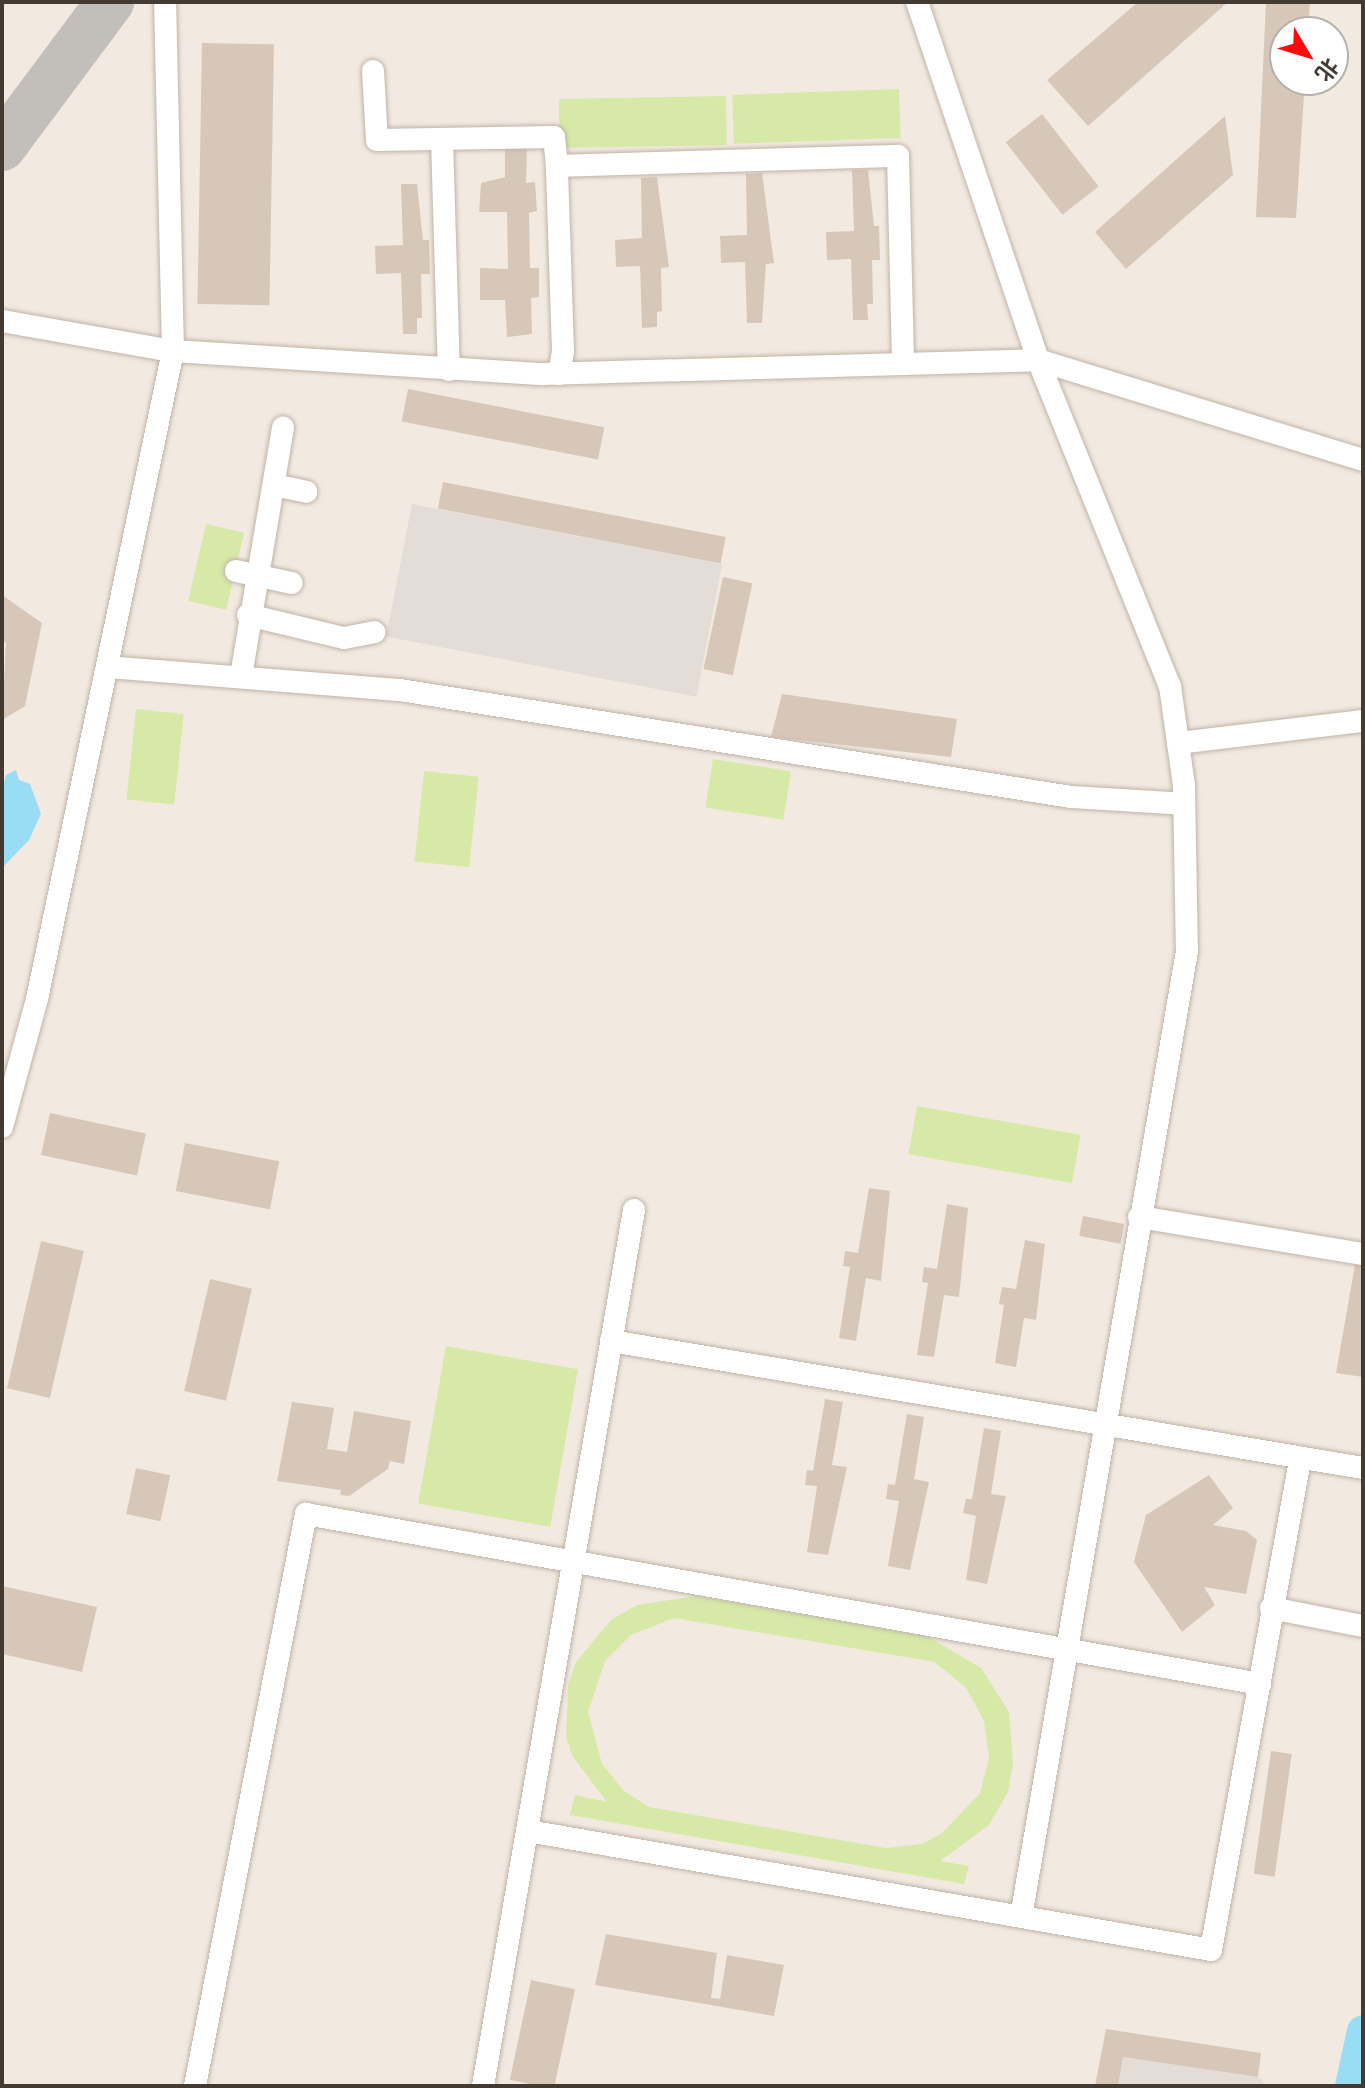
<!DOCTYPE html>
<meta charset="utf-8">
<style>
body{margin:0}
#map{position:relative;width:1365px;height:2088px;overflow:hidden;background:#f2eae1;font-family:Signika,"Noto Sans SC",sans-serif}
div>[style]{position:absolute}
.industrial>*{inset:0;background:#e3dcd7;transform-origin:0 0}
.green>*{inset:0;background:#d6e9a7;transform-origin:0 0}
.water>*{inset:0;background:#99ddf4}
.river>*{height:32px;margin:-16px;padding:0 16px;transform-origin:16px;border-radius:16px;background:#99ddf4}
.taxiway>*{height:48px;margin:-24px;padding:0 24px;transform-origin:24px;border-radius:24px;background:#c2beba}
.building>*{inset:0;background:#d7c7b9;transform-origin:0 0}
.roads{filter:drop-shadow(0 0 2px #c0b3a7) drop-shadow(0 0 2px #c0b3a7)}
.minor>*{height:22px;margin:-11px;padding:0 11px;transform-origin:11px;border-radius:11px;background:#fff}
span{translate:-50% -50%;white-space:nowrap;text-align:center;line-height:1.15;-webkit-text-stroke:6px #fff;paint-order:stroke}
.frame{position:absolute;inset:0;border:4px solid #433a32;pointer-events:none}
.north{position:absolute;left:1269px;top:16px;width:80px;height:80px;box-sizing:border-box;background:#fff;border:2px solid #b4b0ad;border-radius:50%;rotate:128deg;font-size:22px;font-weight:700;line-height:32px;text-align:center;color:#433a32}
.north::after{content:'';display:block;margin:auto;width:28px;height:36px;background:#ff0b0d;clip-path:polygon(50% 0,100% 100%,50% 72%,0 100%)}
</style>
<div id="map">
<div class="industrial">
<div style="left:412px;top:504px;width:316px;height:135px;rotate:11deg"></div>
<div style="clip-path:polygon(1123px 2057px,1258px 2077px,1268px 2086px,1118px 2086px)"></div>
</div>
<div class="green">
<div style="left:899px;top:89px;width:49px;height:167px;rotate:88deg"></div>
<div style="left:726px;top:96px;width:49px;height:167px;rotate:89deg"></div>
<div style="left:206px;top:524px;width:39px;height:79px;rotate:13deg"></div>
<div style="left:136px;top:709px;width:48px;height:91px;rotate:6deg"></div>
<div style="left:713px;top:759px;width:79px;height:49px;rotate:9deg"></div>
<div style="left:424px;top:771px;width:55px;height:91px;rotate:6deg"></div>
<div style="left:917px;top:1106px;width:166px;height:49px;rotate:10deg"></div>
<div style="left:446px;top:1346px;width:134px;height:160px;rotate:10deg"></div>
<div style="clip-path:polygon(evenodd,696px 1596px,927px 1636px,981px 1668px,1009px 1712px,1013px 1763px,1008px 1792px,989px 1825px,940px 1861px,969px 1866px,964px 1884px,570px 1815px,575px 1795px,607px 1802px,573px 1757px,566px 1737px,568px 1685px,576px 1662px,612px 1619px,637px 1605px,696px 1596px,674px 1618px,935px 1662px,966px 1688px,984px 1721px,989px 1758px,980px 1793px,942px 1833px,922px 1844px,886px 1848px,649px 1807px,624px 1791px,602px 1764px,588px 1712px,605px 1661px,631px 1635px,674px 1618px)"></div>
</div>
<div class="water">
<div style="clip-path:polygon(16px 770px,19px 780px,30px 784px,41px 814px,29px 840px,2px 868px,2px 789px,6px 775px)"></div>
</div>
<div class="river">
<div style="left:1351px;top:2086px;width:56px;rotate:-77.7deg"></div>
</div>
<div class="taxiway">
<div style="left:2px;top:147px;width:181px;rotate:-53.3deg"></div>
</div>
<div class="building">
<div style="clip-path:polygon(1138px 2px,1228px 2px,1088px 126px,1047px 80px)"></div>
<div style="clip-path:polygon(1266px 2px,1310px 2px,1308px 32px,1285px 32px,1285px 80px,1305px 80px,1296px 218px,1256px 217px)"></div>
<div style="left:202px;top:43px;width:72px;height:261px;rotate:1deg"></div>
<div style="left:1042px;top:114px;width:92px;height:46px;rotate:52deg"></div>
<div style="clip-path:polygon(1225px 116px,1233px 175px,1126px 269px,1095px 232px)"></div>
<div style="clip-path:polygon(505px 146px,527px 147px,526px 183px,535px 182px,537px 211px,529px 213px,530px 268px,539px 268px,539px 297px,531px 298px,532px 334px,507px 337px,505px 300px,480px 300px,480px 268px,508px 269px,507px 212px,479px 212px,481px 183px,505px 177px)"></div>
<div style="clip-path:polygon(852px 170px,868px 170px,874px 226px,879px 226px,880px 260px,872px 260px,873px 304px,867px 304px,868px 320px,853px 320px,851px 259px,827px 260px,826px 232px,854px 231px)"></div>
<div style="clip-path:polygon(762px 173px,774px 263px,766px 264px,762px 323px,747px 323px,745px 262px,721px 263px,720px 236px,747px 235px,746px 174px)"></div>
<div style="clip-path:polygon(657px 177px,669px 267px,661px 268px,662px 311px,657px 312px,657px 327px,642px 328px,640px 266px,616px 267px,615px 240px,642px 238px,641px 178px)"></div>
<div style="clip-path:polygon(401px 184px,417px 184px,423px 240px,429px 240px,430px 274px,421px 274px,422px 318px,417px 318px,417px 334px,403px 334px,401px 273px,376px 274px,375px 246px,403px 245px)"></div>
<div style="left:408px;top:389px;width:200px;height:33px;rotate:11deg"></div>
<div style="left:443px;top:482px;width:288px;height:27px;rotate:11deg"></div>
<div style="left:723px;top:577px;width:30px;height:94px;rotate:12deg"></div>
<div style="clip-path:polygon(2px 595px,42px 623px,25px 706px,2px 720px,6px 643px,2px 640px)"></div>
<div style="clip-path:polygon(782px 694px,957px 719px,951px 757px,771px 737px)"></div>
<div style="left:50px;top:1113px;width:98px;height:43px;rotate:12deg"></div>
<div style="left:185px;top:1143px;width:96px;height:49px;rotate:11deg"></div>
<div style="clip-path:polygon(869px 1188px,890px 1191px,881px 1281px,866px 1278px,856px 1341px,839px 1338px,850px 1267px,843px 1266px,845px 1251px,858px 1253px)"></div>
<div style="clip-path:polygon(947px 1204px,968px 1208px,959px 1297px,944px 1295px,934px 1357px,917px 1355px,928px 1283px,922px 1282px,924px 1267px,937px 1269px)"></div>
<div style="left:1083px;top:1216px;width:42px;height:20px;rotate:11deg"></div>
<div style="clip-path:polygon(1025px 1240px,1045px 1244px,1036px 1320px,1024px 1318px,1016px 1367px,995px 1363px,1004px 1305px,999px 1304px,1002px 1287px,1016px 1289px)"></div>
<div style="left:41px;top:1241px;width:44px;height:151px;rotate:13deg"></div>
<div style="clip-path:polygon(1356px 1259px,1363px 1260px,1363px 1377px,1336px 1373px)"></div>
<div style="left:210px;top:1279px;width:43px;height:115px;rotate:13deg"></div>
<div style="clip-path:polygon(825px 1399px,843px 1402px,832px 1465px,847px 1467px,828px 1555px,807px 1552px,817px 1486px,805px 1485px,807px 1470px,813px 1471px)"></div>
<div style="clip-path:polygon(292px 1402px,334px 1408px,327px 1449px,347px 1452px,354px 1411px,411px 1421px,404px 1464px,390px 1461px,388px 1469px,349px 1496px,340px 1495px,341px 1490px,277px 1481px)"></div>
<div style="clip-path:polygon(907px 1414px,924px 1417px,914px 1479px,929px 1482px,910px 1570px,888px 1566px,899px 1501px,886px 1499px,888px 1484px,895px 1485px)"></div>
<div style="clip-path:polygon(984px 1428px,1001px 1431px,991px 1494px,1006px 1496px,987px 1584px,966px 1580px,976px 1516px,963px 1513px,966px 1499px,972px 1499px)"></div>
<div style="left:136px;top:1468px;width:35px;height:47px;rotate:12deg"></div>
<div style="clip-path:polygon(1209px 1475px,1233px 1508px,1213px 1525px,1246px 1531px,1257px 1540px,1246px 1594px,1204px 1587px,1215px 1605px,1182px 1632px,1134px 1562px,1146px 1515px)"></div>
<div style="clip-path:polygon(2px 1586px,97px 1607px,82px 1672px,2px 1654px)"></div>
<div style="left:1271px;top:1751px;width:21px;height:124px;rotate:8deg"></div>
<div style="clip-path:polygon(606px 1934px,717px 1953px,711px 1998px,720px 1999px,727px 1955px,784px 1965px,774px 2016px,595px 1985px)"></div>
<div style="left:531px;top:1980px;width:45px;height:102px;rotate:12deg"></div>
<div style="clip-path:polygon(1106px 2029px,1261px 2053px,1258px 2077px,1123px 2057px,1118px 2086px,1095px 2086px)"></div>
</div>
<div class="roads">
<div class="minor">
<div style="left:917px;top:2px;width:378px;rotate:71.3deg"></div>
<div style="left:1038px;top:360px;width:352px;rotate:68deg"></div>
<div style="left:1170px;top:686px;width:100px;rotate:82deg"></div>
<div style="left:1184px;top:785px;width:166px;rotate:89deg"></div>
<div style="left:1187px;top:951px;width:980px;rotate:99.75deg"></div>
<div style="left:373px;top:71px;width:69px;rotate:86.7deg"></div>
<div style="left:377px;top:140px;width:177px;rotate:-1deg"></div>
<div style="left:554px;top:137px;width:29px;rotate:84deg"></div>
<div style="left:442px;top:139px;width:231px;rotate:88.3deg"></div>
<div style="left:2px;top:321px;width:174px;rotate:10deg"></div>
<div style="left:173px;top:351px;width:371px;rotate:3.6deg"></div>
<div style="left:543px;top:374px;width:495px;rotate:-1.6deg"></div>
<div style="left:1038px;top:360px;width:340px;rotate:17.1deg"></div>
<div style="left:559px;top:374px;width:23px;rotate:-80deg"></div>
<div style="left:563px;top:351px;width:185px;rotate:-91.9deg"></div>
<div style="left:557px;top:166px;width:341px;rotate:-1.7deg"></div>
<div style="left:898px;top:156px;width:207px;rotate:88.6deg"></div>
<div style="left:274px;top:485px;width:33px;rotate:12deg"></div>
<div style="left:236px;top:571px;width:57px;rotate:12.1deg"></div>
<div style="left:248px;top:615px;width:99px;rotate:13.5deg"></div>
<div style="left:344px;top:638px;width:31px;rotate:-11deg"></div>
<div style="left:107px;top:667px;width:294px;rotate:4.5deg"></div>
<div style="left:400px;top:690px;width:679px;rotate:9.06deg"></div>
<div style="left:1071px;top:797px;width:113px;rotate:3.5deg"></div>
<div style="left:241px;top:676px;width:252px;rotate:-80.4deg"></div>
<div style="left:1178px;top:743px;width:186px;rotate:-6.8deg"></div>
<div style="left:2px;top:1127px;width:133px;rotate:-74.7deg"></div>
<div style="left:37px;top:999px;width:662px;rotate:-78.15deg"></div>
<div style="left:173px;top:351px;width:349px;rotate:-91.3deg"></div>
<div style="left:1139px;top:1217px;width:227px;rotate:9.4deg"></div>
<div style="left:611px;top:1341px;width:763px;rotate:9.59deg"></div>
<div style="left:1271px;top:1608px;width:94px;rotate:11.1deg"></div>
<div style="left:528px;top:1831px;width:693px;rotate:9.88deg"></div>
<div style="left:1211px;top:1950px;width:499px;rotate:-79.7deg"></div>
<div style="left:195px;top:2086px;width:583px;rotate:-79.02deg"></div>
<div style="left:306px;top:1514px;width:969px;rotate:10.1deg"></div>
<div style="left:483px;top:2086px;width:889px;rotate:-80.22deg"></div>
</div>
</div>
<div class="frame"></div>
<div class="north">北</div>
</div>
